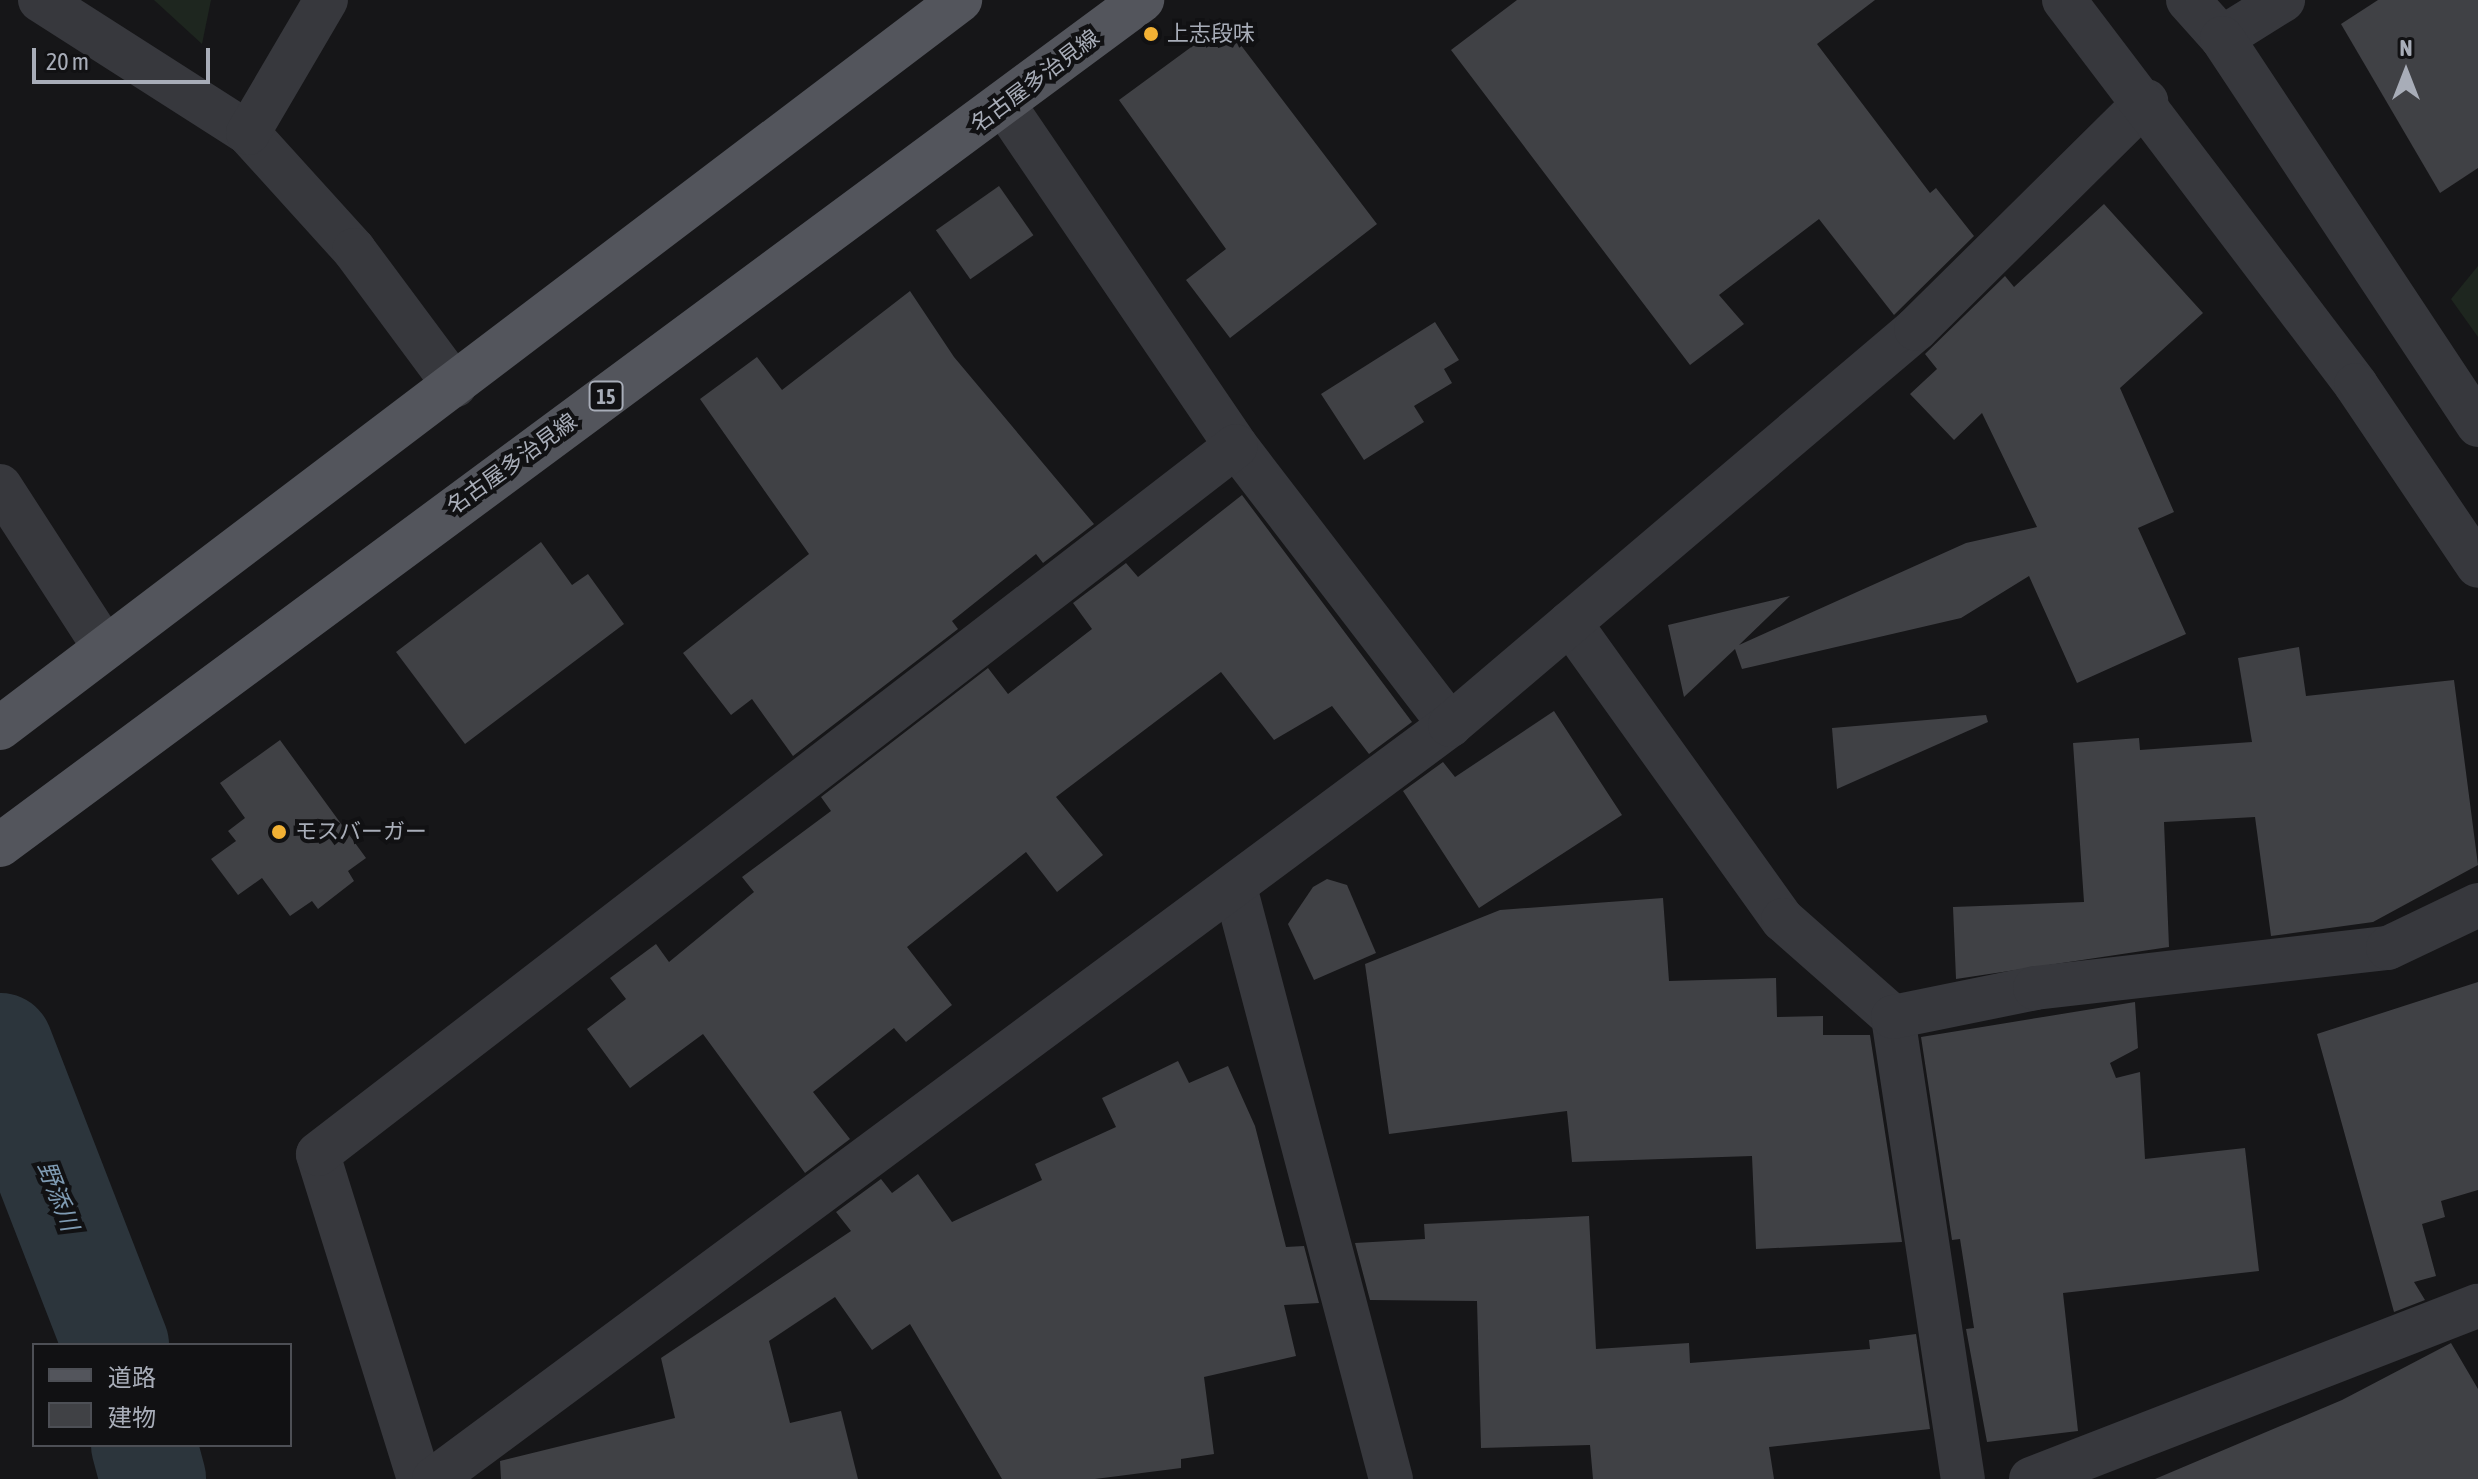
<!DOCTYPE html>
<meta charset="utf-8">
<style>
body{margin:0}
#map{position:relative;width:2478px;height:1479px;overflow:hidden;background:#161618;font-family:"Asap Condensed","Noto Sans JP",sans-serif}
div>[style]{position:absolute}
.green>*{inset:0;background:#1e261f}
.river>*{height:106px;margin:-53px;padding:0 53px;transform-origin:53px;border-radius:53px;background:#2c353c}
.building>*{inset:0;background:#404145;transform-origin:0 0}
.minor>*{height:44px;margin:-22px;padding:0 22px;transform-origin:22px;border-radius:22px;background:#37383d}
.tertiary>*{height:44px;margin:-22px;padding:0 22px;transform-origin:22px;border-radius:22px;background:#37383d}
.primary>*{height:44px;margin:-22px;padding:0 22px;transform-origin:22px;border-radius:22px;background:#53555c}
.dots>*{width:22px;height:22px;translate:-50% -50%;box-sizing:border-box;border:4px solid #111113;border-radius:50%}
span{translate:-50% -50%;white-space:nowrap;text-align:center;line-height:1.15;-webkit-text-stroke:8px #111113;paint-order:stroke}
.shield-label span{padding:2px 6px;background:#111113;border:2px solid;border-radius:6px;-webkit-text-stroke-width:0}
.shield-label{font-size:20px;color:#a8adb8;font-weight:700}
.poi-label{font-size:22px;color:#a8adb8}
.left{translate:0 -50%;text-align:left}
.street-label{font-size:22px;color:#a8adb8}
.water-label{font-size:24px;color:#7f9bb3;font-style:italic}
.legend{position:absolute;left:32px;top:1343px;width:260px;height:104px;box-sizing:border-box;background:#111113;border:2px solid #4d4f55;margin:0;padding:10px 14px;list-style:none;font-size:24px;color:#a8adb8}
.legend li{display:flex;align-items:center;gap:16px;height:40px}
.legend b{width:40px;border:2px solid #4d4f55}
.north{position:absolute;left:2366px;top:32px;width:80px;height:80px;-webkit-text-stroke:6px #111113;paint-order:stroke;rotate:0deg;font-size:22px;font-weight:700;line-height:32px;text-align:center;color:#a8adb8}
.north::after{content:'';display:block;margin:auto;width:28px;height:36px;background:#a8adb8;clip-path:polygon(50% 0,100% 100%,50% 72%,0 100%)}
.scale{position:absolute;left:32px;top:48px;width:178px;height:36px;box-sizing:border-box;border:4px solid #a8adb8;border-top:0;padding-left:10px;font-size:24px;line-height:28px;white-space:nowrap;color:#a8adb8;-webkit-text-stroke:6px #111113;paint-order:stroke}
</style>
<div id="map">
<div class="green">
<div style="clip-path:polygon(154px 0,211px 0,202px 44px)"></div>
<div style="clip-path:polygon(2478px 266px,2478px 337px,2451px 299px)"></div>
</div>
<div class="river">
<div style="left:0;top:1046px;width:321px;rotate:68.8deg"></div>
<div style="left:144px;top:1445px;width:35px;rotate:75deg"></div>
</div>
<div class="building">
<div style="clip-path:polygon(1517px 0,1875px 0,1817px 44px,1930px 193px,1936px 188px,1974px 236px,1894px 315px,1819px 219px,1719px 295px,1744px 324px,1690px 365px,1451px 50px)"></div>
<div style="clip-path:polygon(2378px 0,2478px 0,2478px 168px,2440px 193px,2341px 24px)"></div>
<div style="clip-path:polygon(1224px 23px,1377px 224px,1230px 338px,1186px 280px,1226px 249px,1119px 100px)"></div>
<div style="left:999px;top:186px;width:60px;height:77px;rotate:55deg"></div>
<div style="clip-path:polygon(2104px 204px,2203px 313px,2120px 388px,2174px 512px,2138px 528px,2186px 634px,2077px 683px,2029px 576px,1961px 618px,1742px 669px,1735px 649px,1684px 697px,1668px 625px,1790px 596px,1739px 645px,1966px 543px,2037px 527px,1982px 413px,1954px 440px,1910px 394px,1937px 369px,1925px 354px,2005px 276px,2014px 287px)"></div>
<div style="clip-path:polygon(910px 291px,954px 357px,1094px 524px,1043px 563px,1036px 554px,952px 621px,958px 629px,793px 756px,752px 699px,731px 715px,683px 653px,809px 554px,700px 399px,757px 357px,782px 390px)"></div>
<div style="clip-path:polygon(1435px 322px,1459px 360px,1444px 369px,1452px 383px,1414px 406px,1424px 422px,1364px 460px,1321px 394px)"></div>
<div style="clip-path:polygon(1242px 495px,1412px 722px,1369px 754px,1332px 706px,1274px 740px,1221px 672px,1056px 797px,1103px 855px,1057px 892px,1026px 852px,907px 947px,952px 1005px,906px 1042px,894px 1028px,813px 1092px,850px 1139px,805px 1173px,703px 1034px,630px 1088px,587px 1029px,626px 999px,610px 978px,656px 944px,669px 962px,754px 892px,742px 877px,831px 811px,821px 797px,988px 668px,1008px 694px,1092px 629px,1073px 603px,1126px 563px,1138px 577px)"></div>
<div style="clip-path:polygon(541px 542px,572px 585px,588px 574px,624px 624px,465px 744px,396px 652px)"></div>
<div style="clip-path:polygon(2299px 647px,2306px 696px,2454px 680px,2478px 865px,2373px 922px,2271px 936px,2255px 817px,2164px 822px,2169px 947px,1956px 979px,1953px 907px,2084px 902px,2073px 743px,2139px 738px,2140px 750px,2252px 742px,2238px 658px)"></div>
<div style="clip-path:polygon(1554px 711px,1622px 815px,1479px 908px,1403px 791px,1443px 762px,1455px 777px)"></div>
<div style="clip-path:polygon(1986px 715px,1988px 722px,1837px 789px,1832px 728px)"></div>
<div style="clip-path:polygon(280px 740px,366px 858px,348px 871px,354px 881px,318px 909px,312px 901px,290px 916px,262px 878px,238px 895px,211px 859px,236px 841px,228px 831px,245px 818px,220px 783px)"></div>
<div style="clip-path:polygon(1327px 879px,1347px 885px,1376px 953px,1314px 980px,1288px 924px,1313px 887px)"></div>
<div style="clip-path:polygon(1663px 898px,1669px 981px,1776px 978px,1777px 1017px,1823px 1016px,1823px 1035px,1870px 1035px,1902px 1242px,1756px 1249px,1752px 1156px,1572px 1162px,1567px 1111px,1389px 1134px,1365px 964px,1500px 910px)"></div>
<div style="clip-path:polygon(2478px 982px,2478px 1190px,2441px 1201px,2445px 1217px,2422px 1224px,2436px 1276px,2414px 1282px,2425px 1300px,2394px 1312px,2317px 1034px)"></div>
<div style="clip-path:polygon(2135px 1002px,2138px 1048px,2110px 1063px,2116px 1078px,2140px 1072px,2145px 1159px,2245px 1148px,2259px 1271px,2063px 1293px,2078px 1431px,1987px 1442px,1966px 1329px,1974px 1328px,1960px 1239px,1952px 1240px,1921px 1037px)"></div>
<div style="clip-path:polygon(1178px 1061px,1189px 1083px,1228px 1066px,1255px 1126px,1286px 1247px,1304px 1246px,1319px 1303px,1284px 1305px,1296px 1356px,1204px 1377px,1214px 1454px,1181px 1459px,1181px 1468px,1095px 1479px,1002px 1479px,910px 1324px,872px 1350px,835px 1297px,769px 1341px,790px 1423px,841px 1411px,858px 1479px,501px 1479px,500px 1461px,675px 1418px,661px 1358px,851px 1231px,836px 1212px,881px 1179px,892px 1193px,918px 1174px,952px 1222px,1042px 1180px,1035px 1164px,1116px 1127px,1102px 1098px)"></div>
<div style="clip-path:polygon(1589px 1216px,1596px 1349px,1689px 1343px,1690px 1363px,1870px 1349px,1869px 1340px,1916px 1334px,1930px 1429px,1769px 1447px,1774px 1479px,1593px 1479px,1590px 1445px,1481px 1448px,1477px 1301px,1370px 1300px,1355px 1243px,1425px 1239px,1424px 1224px)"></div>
<div style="clip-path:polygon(2451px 1343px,2478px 1389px,2478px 1479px,2155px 1479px,2342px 1400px)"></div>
</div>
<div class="minor">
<div style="left:40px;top:0;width:247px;rotate:32.6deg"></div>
<div style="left:248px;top:133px;width:158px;rotate:47.8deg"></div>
<div style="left:354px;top:250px;width:169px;rotate:53.4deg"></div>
<div style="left:2222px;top:38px;width:72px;rotate:-31.9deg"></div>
<div style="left:1005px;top:106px;width:411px;rotate:55.8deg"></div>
<div style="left:1236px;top:446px;width:352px;rotate:52.5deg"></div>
<div style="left:248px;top:133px;width:154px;rotate:-59.6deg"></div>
<div style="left:0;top:486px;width:193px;rotate:57.1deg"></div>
<div style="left:1570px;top:623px;width:365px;rotate:54.4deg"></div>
<div style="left:1783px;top:920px;width:147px;rotate:41.4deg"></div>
<div style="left:1893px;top:1017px;width:467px;rotate:81.4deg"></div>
<div style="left:1235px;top:887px;width:612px;rotate:75.24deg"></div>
<div style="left:1893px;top:1017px;width:145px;rotate:-11.5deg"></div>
<div style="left:2035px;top:988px;width:355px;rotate:-6.5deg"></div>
<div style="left:2388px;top:948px;width:100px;rotate:-25.5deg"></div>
<div style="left:419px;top:1479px;width:340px;rotate:-107.3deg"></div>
<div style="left:318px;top:1154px;width:1159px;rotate:-37.64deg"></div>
<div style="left:434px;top:1479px;width:1265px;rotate:-36.58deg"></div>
<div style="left:1450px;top:725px;width:612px;rotate:-40.36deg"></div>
<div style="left:1916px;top:329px;width:324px;rotate:-44.7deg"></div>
<div style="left:2031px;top:1479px;width:479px;rotate:-21.2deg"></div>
</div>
<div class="tertiary">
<div style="left:2064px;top:0;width:483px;rotate:52.8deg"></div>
<div style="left:2356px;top:385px;width:218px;rotate:56deg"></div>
<div style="left:2188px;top:0;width:51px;rotate:48.2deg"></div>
<div style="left:2222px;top:38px;width:464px;rotate:56.5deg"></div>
</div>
<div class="primary">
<div style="left:0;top:728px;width:1205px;rotate:-37.17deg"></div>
<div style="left:0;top:845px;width:1421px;rotate:-36.5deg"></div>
</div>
<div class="dots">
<div style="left:1151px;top:34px;background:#f2b134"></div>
<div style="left:279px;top:832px;background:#f2b134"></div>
</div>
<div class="shield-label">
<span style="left:606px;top:396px">15</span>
</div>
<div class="poi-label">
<span class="left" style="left:1167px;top:34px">上志段味</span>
<span class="left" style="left:295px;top:832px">モスバーガー</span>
</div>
<div class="street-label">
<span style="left:1035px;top:81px;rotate:-37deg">名古屋多治見線</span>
<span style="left:512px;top:464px;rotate:-36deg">名古屋多治見線</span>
</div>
<div class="water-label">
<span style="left:58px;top:1196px;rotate:69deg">野添川</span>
</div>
<ul class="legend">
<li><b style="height:10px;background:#53555c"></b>道路</li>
<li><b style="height:22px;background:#404145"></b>建物</li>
</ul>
<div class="north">N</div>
<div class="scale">20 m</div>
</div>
